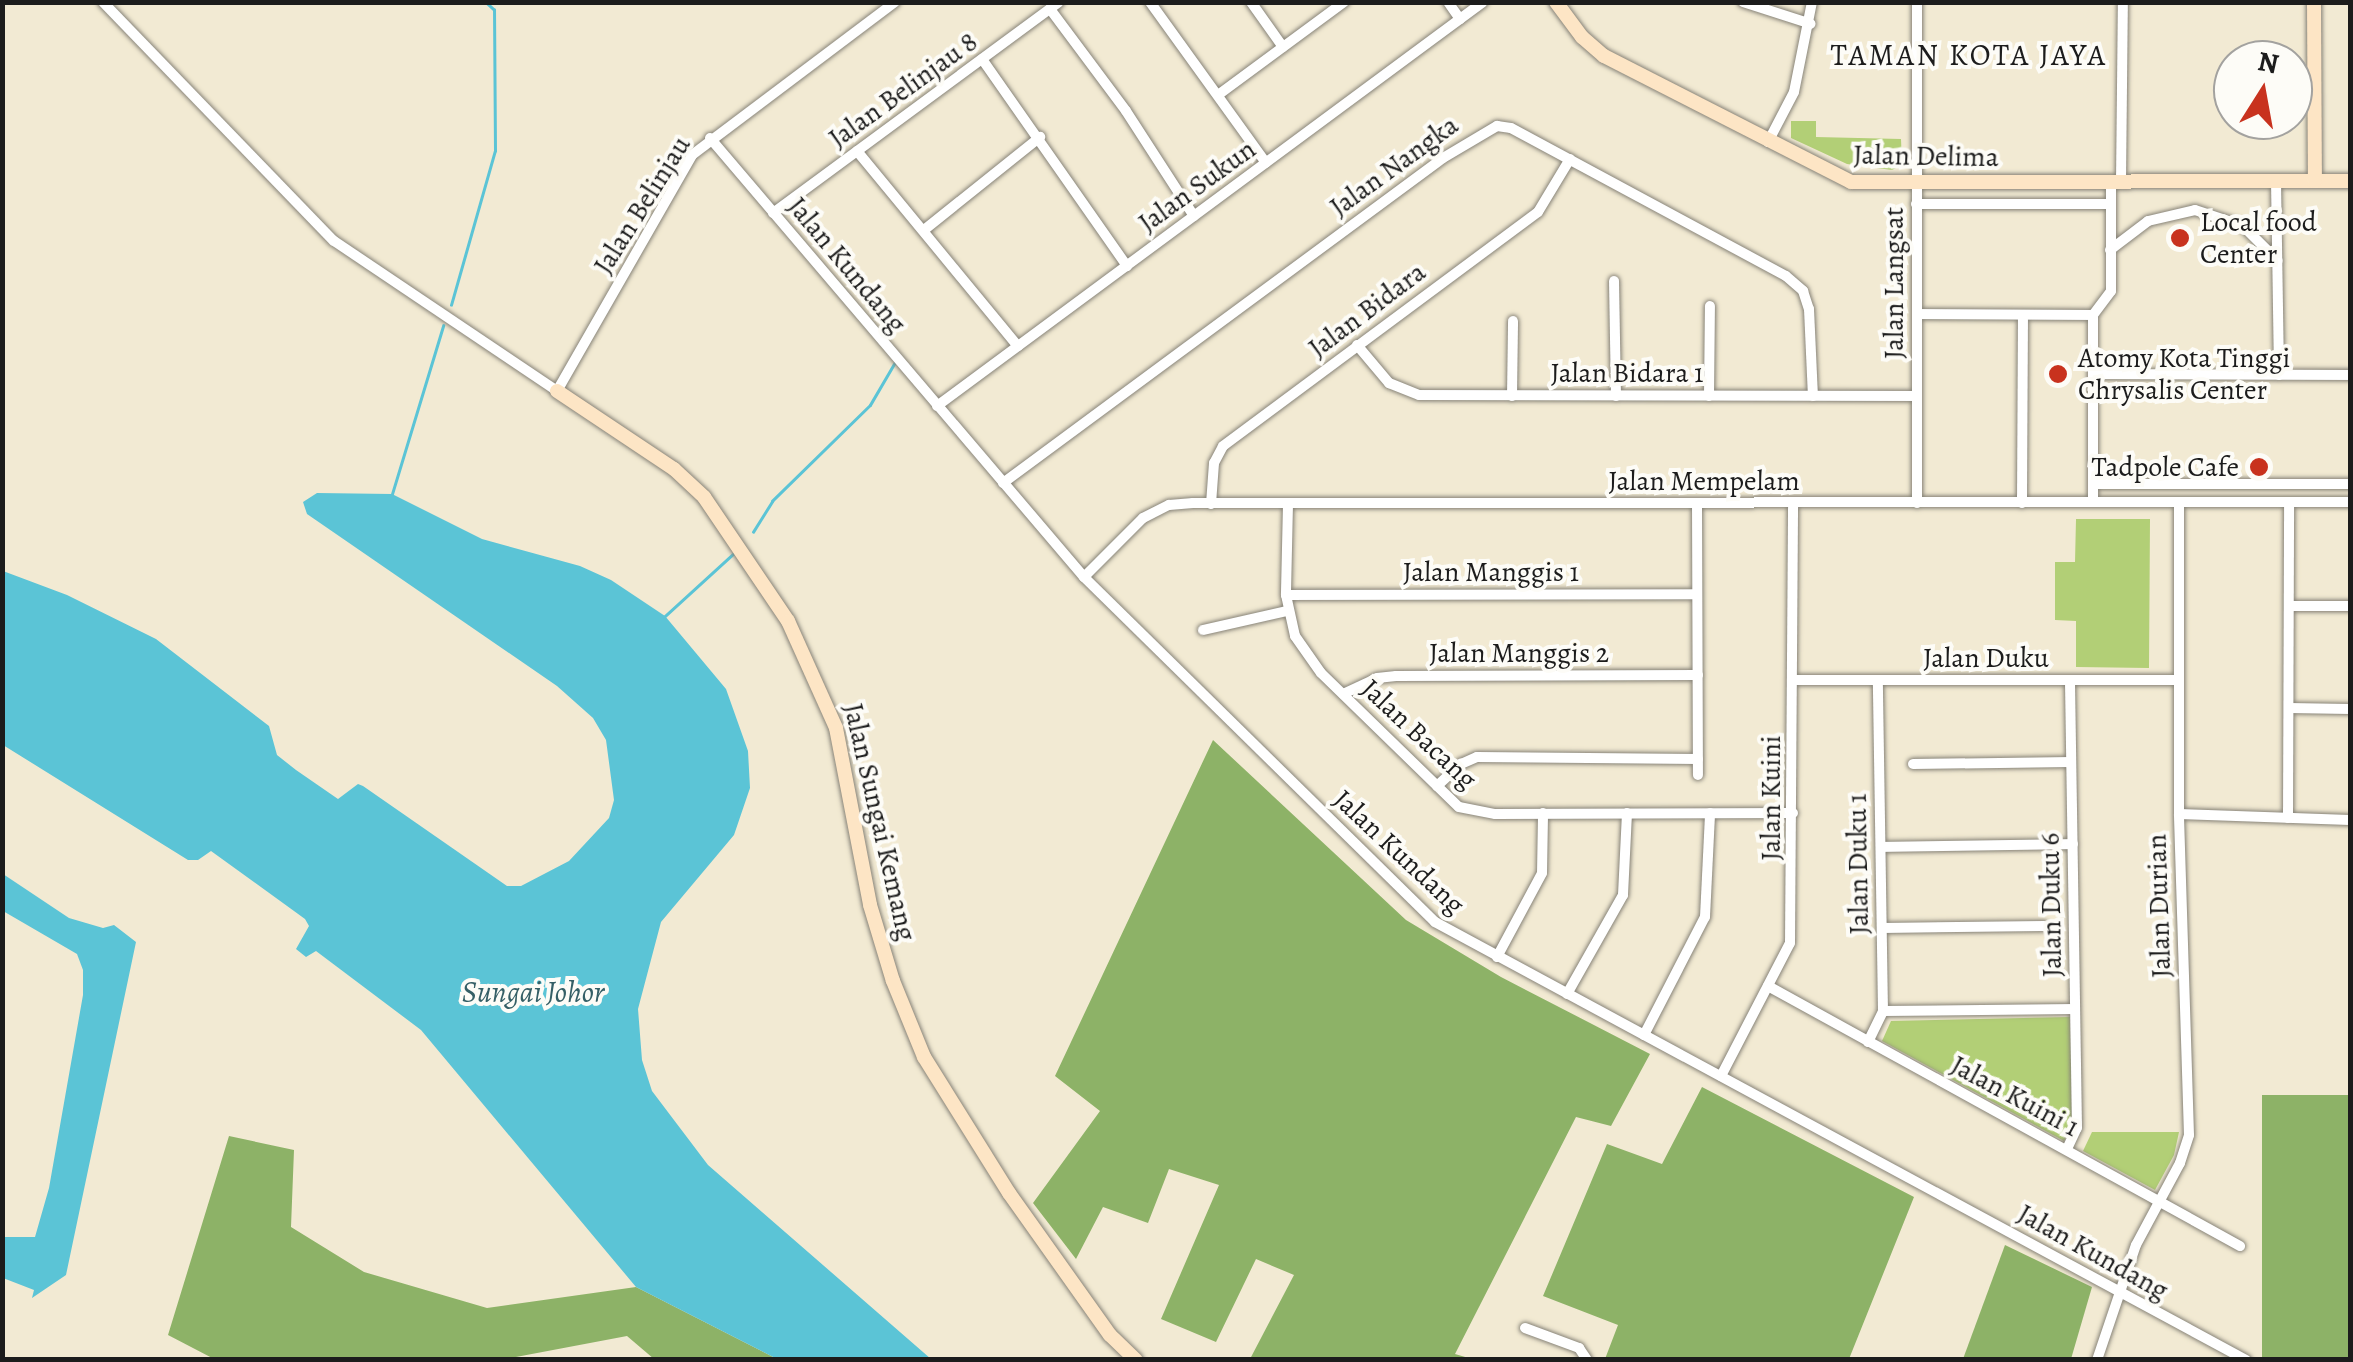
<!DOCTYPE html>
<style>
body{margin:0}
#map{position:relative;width:2353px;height:1362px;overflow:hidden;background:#f2ead3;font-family:Alegreya,serif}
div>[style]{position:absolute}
.green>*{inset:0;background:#b2cf76}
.forest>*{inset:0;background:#8db267;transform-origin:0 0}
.water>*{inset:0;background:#5bc4d6}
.stream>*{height:2.5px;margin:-1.25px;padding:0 1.25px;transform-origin:1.25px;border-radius:1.25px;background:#5bc4d6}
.roads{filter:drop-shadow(0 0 2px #878378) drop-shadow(0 0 2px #878378)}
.street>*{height:10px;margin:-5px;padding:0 5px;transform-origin:5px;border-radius:5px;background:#fff}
.secondary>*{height:14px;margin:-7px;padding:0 7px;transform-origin:7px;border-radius:7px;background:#fde5c5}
.dots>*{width:28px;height:28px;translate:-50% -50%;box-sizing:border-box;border:5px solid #fdfcf7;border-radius:50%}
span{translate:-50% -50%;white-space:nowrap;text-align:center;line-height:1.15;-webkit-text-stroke:8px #fdfcf7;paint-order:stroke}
.street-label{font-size:28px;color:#1c1c1c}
.poi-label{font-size:28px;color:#1c1c1c}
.left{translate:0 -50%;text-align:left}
.right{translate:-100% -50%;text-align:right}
.neighbourhood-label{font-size:30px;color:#1c1c1c;letter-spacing:2.5px}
.water-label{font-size:30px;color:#355f66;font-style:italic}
.frame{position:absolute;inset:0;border:5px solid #1c1c1c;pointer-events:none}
.north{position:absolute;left:2213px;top:40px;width:100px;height:100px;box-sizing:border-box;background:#fdfcf7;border:2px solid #a3a29f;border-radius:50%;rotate:11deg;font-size:28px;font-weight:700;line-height:40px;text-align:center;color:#1c1c1c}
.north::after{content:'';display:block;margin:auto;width:35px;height:45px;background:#c8321e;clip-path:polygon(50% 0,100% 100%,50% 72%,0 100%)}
</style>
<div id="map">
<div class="green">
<div style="clip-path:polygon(1791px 121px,1816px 121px,1816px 137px,1901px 139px,1902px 165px,1892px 170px,1847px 164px,1791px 138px)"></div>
<div style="clip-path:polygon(2076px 519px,2150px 519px,2149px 668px,2076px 667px,2076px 621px,2055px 620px,2055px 562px,2075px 562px)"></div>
<div style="clip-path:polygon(2070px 1017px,2072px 1125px,2064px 1141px,1882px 1041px,1891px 1021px)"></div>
<div style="clip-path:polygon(2092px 1132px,2179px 1132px,2174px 1155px,2155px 1190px,2083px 1151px)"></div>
</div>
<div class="forest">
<div style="clip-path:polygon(1213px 740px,1406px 920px,1501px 977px,1650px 1054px,1611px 1126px,1576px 1117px,1455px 1354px,1472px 1359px,1250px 1359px,1294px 1275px,1256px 1259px,1216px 1342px,1161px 1319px,1219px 1185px,1169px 1169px,1148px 1223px,1103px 1207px,1076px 1259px,1033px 1203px,1100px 1111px,1055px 1076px)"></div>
<div style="clip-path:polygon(1702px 1087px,1914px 1197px,1849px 1359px,1605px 1359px,1618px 1325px,1543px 1296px,1607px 1144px,1662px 1164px)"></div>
<div style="left:2350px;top:1095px;width:264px;height:88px;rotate:90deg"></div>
<div style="clip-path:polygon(229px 1136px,294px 1150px,291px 1227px,364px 1272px,487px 1308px,636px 1287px,777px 1359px,654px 1359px,627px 1336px,506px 1359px,216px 1360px,168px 1335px)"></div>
<div style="clip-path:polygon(2005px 1245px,2092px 1287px,2071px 1359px,1963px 1359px)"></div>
</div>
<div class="water">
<div style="clip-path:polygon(317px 493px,392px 494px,482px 539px,580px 566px,611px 580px,665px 616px,726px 689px,748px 751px,750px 788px,734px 835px,661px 922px,638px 1009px,642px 1060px,652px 1091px,708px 1165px,931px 1359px,777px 1359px,636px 1287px,421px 1030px,316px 951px,306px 957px,296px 949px,309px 926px,305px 919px,211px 851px,198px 860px,188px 860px,3px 745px,3px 571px,67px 595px,156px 639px,269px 726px,277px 755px,296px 770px,338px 799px,358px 784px,363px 786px,507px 886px,521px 886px,569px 861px,609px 818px,614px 800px,606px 740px,593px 718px,557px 686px,307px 514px,303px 502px)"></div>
<div style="clip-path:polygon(3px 874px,69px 918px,103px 928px,114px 925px,136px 942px,66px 1275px,32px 1298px,34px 1290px,3px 1278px,3px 1237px,35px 1237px,49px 1188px,83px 995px,83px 970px,77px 954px,3px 911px)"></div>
</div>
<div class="stream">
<div style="left:451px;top:305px;width:160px;rotate:-74.1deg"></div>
<div style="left:495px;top:151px;width:141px;rotate:-90.4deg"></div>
<div style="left:494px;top:10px;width:12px;rotate:-138deg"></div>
<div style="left:392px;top:494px;width:176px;rotate:-73.1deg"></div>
<div style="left:753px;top:532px;width:36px;rotate:-58deg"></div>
<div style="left:772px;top:501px;width:137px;rotate:-44.4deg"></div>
<div style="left:870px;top:405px;width:48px;rotate:-59.7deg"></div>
<div style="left:664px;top:617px;width:93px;rotate:-42.4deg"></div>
</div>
<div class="roads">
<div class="street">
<div style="left:103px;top:2px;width:332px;rotate:46deg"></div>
<div style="left:334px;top:241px;width:269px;rotate:33.9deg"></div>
<div style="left:557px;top:391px;width:272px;rotate:-60.2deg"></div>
<div style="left:692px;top:155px;width:254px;rotate:-37deg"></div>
<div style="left:1150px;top:2px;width:198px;rotate:54.2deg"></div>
<div style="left:1251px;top:2px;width:55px;rotate:54.6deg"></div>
<div style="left:1448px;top:2px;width:21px;rotate:55deg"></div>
<div style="left:1743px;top:2px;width:71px;rotate:17.9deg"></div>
<div style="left:1050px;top:9px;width:127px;rotate:53.3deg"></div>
<div style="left:1126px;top:111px;width:125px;rotate:57.1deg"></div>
<div style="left:982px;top:59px;width:253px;rotate:55deg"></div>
<div style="left:1218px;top:95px;width:157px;rotate:-36.4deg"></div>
<div style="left:710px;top:138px;width:577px;rotate:49.57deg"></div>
<div style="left:1084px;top:577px;width:492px;rotate:44.5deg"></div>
<div style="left:1435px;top:922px;width:922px;rotate:28.37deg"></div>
<div style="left:1768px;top:142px;width:56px;rotate:-62.5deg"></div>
<div style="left:1794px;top:92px;width:92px;rotate:-78.7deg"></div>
<div style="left:857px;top:151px;width:253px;rotate:50.5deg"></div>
<div style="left:2276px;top:181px;width:194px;rotate:89.1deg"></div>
<div style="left:2121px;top:182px;width:180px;rotate:-89.4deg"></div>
<div style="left:1916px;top:204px;width:194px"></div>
<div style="left:773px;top:213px;width:355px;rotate:-36.4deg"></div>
<div style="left:924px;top:230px;width:149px;rotate:-38.7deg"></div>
<div style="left:2110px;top:250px;width:48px;rotate:-37.3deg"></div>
<div style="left:2148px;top:221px;width:48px;rotate:-13.2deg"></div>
<div style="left:2195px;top:210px;width:51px;rotate:18.4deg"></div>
<div style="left:2243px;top:226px;width:49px;rotate:45deg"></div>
<div style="left:1614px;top:281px;width:115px;rotate:89deg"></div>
<div style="left:1917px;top:314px;width:176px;rotate:0.3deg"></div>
<div style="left:1357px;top:345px;width:50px;rotate:49.9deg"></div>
<div style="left:1389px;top:383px;width:32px;rotate:22deg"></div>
<div style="left:1419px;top:395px;width:498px;rotate:0.1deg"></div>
<div style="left:2093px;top:374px;width:257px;rotate:0.2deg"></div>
<div style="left:1512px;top:396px;width:75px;rotate:-89.2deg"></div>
<div style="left:1709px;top:396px;width:90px;rotate:-89.4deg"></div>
<div style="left:937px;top:406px;width:679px;rotate:-36.5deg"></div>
<div style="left:1003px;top:483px;width:547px;rotate:-36.45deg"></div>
<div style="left:1443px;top:158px;width:63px;rotate:-30.7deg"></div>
<div style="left:1497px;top:126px;width:14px;rotate:8deg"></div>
<div style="left:1511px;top:128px;width:312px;rotate:28.3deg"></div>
<div style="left:1786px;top:276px;width:23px;rotate:41deg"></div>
<div style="left:1803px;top:291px;width:19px;rotate:72deg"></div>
<div style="left:1809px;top:309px;width:87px;rotate:87.4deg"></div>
<div style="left:2093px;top:484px;width:257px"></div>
<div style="left:2093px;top:502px;width:187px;rotate:-90deg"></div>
<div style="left:2093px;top:315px;width:30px;rotate:-53deg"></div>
<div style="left:2111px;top:291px;width:109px;rotate:-90deg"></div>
<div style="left:1697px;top:503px;width:272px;rotate:89.8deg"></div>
<div style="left:1917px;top:503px;width:501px;rotate:-90deg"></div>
<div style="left:2022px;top:503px;width:188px;rotate:-89.7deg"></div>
<div style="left:1211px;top:504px;width:41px;rotate:-85.8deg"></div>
<div style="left:1214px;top:463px;width:19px;rotate:-62deg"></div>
<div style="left:1223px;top:446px;width:392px;rotate:-36.6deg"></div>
<div style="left:1538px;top:212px;width:62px;rotate:-58.9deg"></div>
<div style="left:1288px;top:504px;width:91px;rotate:91.3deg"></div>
<div style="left:1286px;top:595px;width:42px;rotate:77.6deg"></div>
<div style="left:1295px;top:636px;width:45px;rotate:54.9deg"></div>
<div style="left:1321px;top:673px;width:192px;rotate:44.2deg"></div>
<div style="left:1459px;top:807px;width:37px;rotate:11deg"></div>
<div style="left:1495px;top:814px;width:298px;rotate:-0.2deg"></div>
<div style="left:1084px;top:577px;width:83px;rotate:-45deg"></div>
<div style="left:1143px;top:518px;width:29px;rotate:-27deg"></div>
<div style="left:1169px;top:505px;width:24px;rotate:-5deg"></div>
<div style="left:1193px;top:503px;width:1157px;rotate:-0.05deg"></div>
<div style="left:1286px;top:595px;width:411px;rotate:-0.1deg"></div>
<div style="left:2289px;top:606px;width:61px"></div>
<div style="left:1203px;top:630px;width:86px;rotate:-12.7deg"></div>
<div style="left:1794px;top:680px;width:384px"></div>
<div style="left:1343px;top:694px;width:38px;rotate:-25deg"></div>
<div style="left:1377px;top:678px;width:19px;rotate:-6deg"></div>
<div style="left:1396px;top:676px;width:302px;rotate:-0.2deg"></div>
<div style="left:2289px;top:708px;width:61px;rotate:0.9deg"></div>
<div style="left:1913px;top:764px;width:158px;rotate:-0.7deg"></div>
<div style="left:1437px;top:786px;width:33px;rotate:-43deg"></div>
<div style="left:1461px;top:764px;width:17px;rotate:-24deg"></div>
<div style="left:1477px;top:757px;width:221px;rotate:0.5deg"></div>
<div style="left:2179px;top:814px;width:171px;rotate:2deg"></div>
<div style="left:2288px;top:818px;width:316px;rotate:-89.8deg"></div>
<div style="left:1881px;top:847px;width:192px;rotate:-0.9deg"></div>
<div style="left:1882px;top:928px;width:162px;rotate:-0.7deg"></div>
<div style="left:1497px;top:957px;width:95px;rotate:-61.8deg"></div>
<div style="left:1542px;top:873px;width:60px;rotate:-89deg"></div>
<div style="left:1768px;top:986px;width:539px;rotate:28.85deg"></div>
<div style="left:1567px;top:994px;width:114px;rotate:-60.5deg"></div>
<div style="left:1623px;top:895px;width:82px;rotate:-87.2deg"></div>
<div style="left:1883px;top:1011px;width:192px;rotate:-0.6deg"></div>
<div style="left:1644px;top:1035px;width:133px;rotate:-62.7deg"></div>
<div style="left:1705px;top:917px;width:104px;rotate:-87.2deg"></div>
<div style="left:1868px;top:1042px;width:34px;rotate:-64deg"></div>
<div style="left:1883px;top:1011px;width:329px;rotate:-90.9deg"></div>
<div style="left:1721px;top:1076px;width:150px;rotate:-62.6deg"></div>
<div style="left:1790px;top:943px;width:440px;rotate:-89.6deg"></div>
<div style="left:2067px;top:1149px;width:23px;rotate:-65deg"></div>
<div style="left:2077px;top:1128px;width:448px;rotate:-90.9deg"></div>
<div style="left:1525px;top:1328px;width:58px;rotate:20.3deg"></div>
<div style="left:1579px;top:1348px;width:14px;rotate:56deg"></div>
<div style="left:2097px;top:1360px;width:121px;rotate:-71.3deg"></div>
<div style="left:2136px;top:1245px;width:93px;rotate:-61.8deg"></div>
<div style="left:2180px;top:1163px;width:29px;rotate:-72deg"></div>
<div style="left:2189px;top:1135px;width:321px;rotate:-91.8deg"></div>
<div style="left:2179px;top:814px;width:312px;rotate:-90deg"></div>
</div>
<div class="secondary">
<div style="left:1556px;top:2px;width:44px;rotate:53.4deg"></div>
<div style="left:1582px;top:37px;width:29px;rotate:41deg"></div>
<div style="left:1604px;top:56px;width:277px;rotate:27deg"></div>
<div style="left:1851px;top:182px;width:499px;rotate:-0.1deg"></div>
<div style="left:2314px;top:2px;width:179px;rotate:89.7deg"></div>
<div style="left:557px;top:391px;width:141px;rotate:33.7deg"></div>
<div style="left:674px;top:469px;width:41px;rotate:43deg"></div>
<div style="left:704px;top:497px;width:150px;rotate:55.9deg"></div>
<div style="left:788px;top:621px;width:117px;rotate:65.8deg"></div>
<div style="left:836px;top:728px;width:180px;rotate:79.1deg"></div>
<div style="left:870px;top:905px;width:79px;rotate:73.2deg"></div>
<div style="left:893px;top:981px;width:82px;rotate:67.8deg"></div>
<div style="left:924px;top:1057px;width:160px;rotate:58deg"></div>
<div style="left:1009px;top:1193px;width:174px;rotate:54.6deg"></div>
<div style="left:1110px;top:1335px;width:36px;rotate:44deg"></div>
</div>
</div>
<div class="dots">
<div style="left:2180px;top:238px;background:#c8321e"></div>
<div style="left:2058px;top:374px;background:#c8321e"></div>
<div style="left:2259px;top:467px;background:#c8321e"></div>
</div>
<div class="street-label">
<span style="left:903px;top:90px;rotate:-36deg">Jalan Belinjau 8</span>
<span style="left:1926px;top:156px;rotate:1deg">Jalan Delima</span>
<span style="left:1394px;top:166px;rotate:-36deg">Jalan Nangka</span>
<span style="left:1197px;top:186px;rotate:-36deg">Jalan Sukun</span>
<span style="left:642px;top:205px;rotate:-58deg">Jalan Belinjau</span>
<span style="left:847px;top:265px;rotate:50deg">Jalan Kundang</span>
<span style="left:1894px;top:283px;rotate:-90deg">Jalan Langsat</span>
<span style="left:1367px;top:310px;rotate:-37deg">Jalan Bidara</span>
<span style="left:1627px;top:373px">Jalan Bidara 1</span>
<span style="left:1704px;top:481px">Jalan Mempelam</span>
<span style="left:1491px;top:572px">Jalan Manggis 1</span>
<span style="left:1519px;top:653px">Jalan Manggis 2</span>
<span style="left:1986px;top:658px">Jalan Duku</span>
<span style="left:1419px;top:734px;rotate:43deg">Jalan Bacang</span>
<span style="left:1771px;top:798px;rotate:-90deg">Jalan Kuini</span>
<span style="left:880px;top:822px;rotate:77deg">Jalan Sungai Kemang</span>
<span style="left:1399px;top:852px;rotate:43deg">Jalan Kundang</span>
<span style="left:1858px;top:864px;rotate:-91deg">Jalan Duku 1</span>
<span style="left:2051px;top:905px;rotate:-91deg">Jalan Duku 6</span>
<span style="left:2159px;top:906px;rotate:-92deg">Jalan Durian</span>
<span style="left:2015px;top:1096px;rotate:28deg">Jalan Kuini 1</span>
<span style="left:2093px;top:1252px;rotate:29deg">Jalan Kundang</span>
</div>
<div class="poi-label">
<span class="left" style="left:2200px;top:238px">Local food<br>Center</span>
<span class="left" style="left:2078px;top:374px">Atomy Kota Tinggi<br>Chrysalis Center</span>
<span class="right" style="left:2239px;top:467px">Tadpole Cafe</span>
</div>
<div class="neighbourhood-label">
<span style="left:1969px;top:55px">TAMAN KOTA JAYA</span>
</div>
<div class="water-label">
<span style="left:533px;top:992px">Sungai Johor</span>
</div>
<div class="frame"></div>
<div class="north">N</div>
</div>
